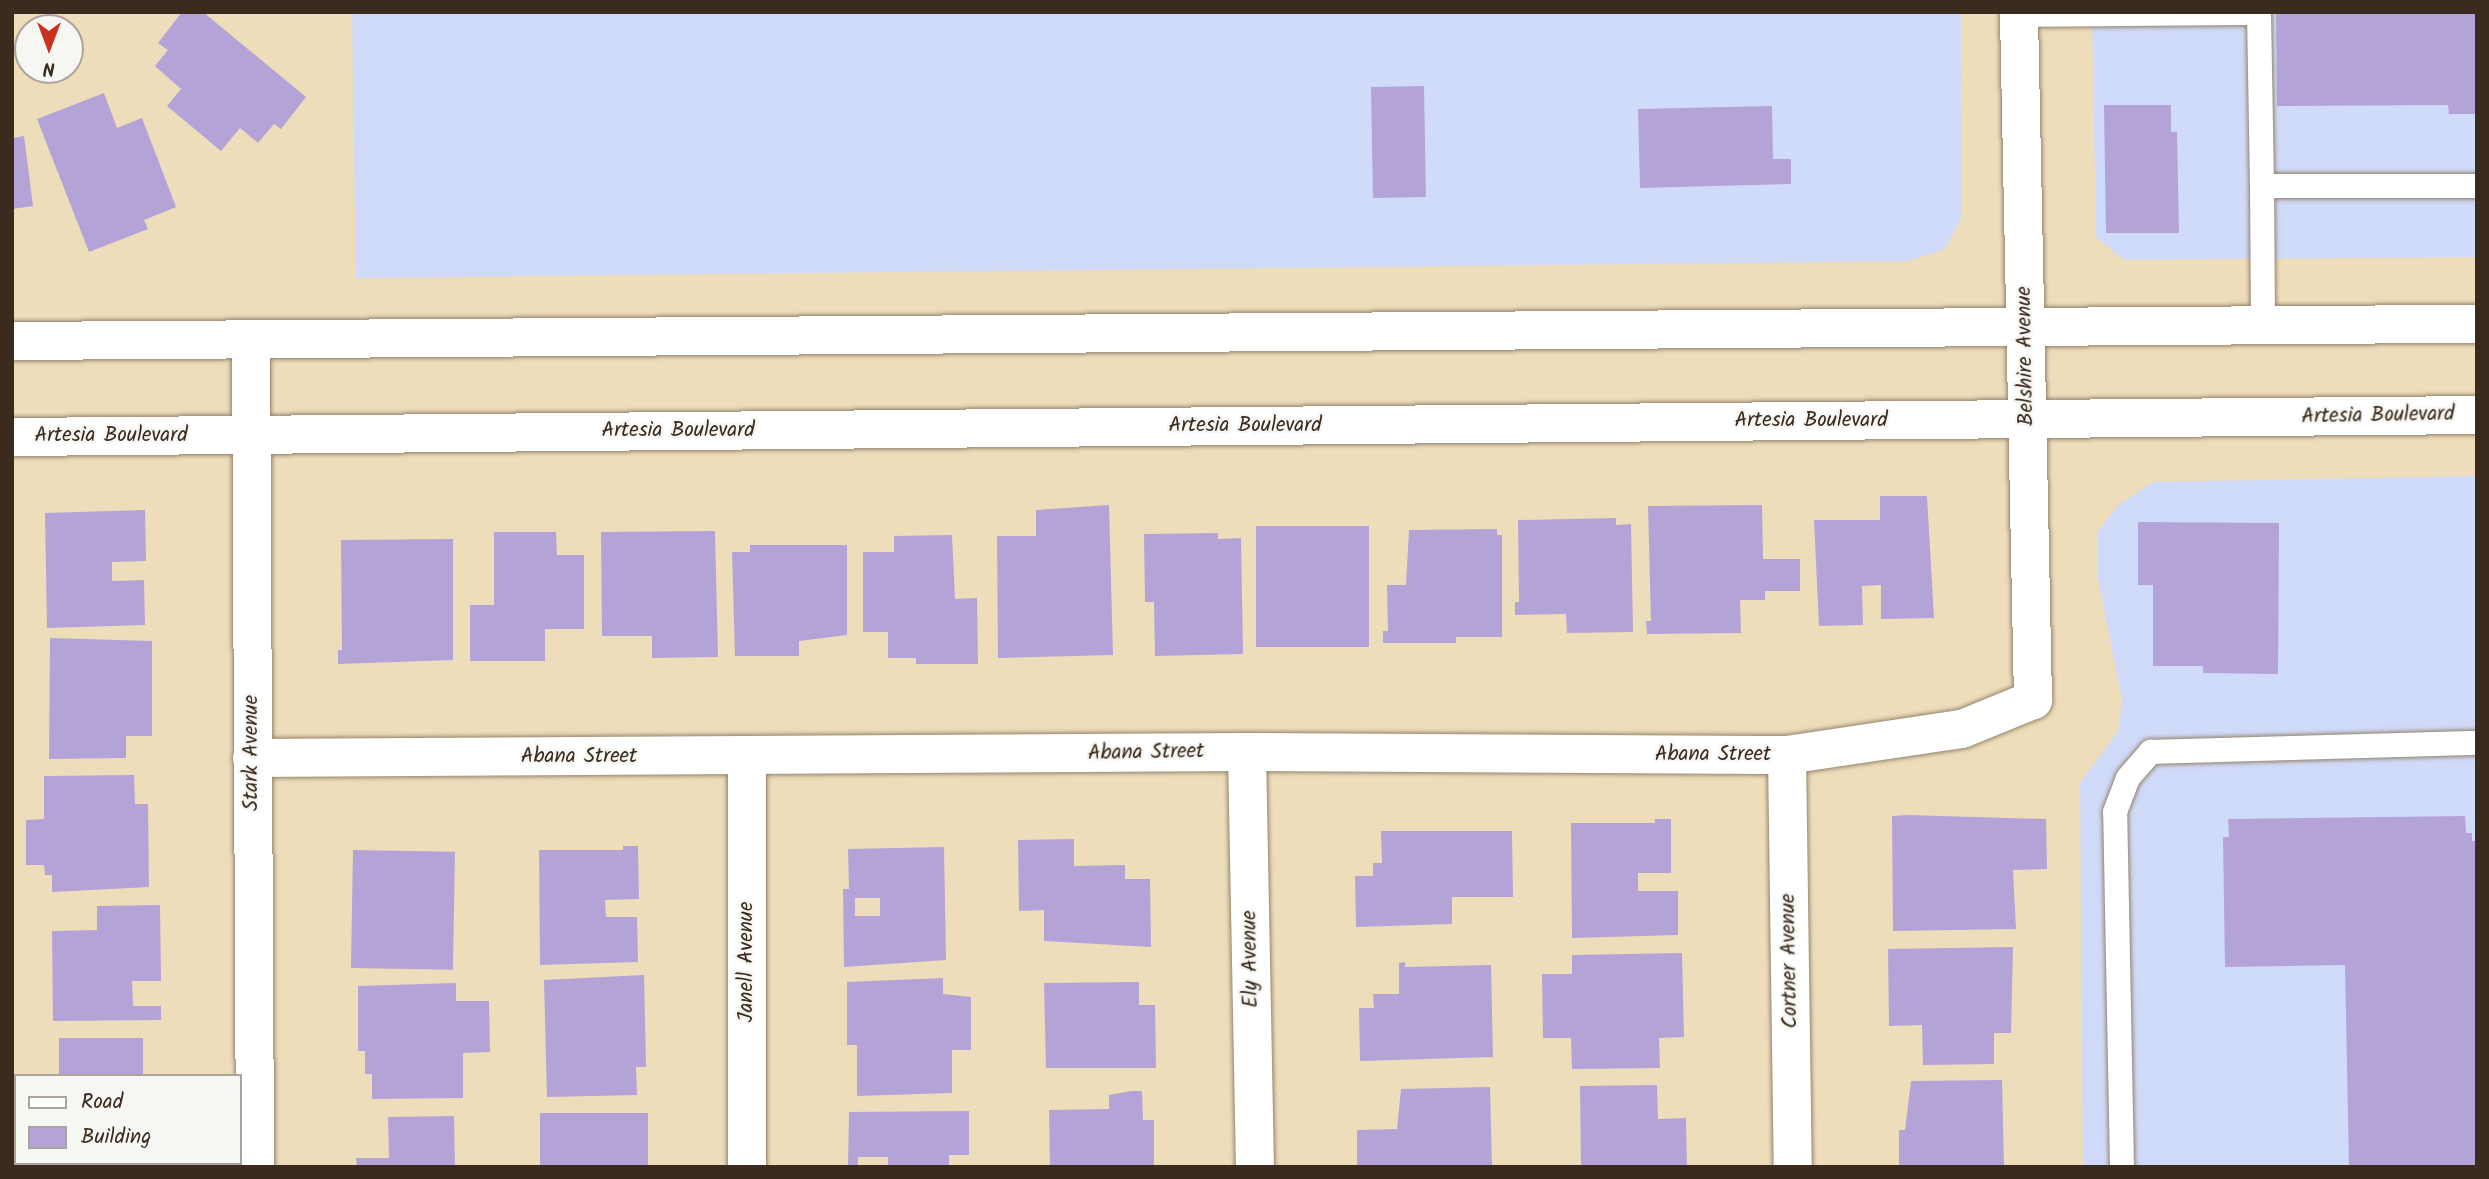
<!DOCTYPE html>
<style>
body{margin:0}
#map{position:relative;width:2489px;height:1179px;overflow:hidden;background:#edb;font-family:Kalam,sans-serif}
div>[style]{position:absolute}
.built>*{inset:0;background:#d0daf9}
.building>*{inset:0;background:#b4a3d7;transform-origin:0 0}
.roads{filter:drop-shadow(0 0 2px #94846c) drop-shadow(0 0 2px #94846c)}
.service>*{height:24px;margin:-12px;padding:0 12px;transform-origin:12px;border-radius:12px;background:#fff}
.minor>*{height:38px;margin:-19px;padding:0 19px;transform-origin:19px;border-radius:19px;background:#fff}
.secondary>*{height:38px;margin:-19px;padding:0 19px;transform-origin:19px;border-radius:19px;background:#fff}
span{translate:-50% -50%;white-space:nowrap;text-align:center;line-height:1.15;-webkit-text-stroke:5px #f6f6f2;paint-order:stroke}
.street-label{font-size:21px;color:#3b2a1e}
.frame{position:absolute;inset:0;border:14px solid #3b2a1e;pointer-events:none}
.legend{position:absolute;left:14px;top:1074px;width:228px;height:91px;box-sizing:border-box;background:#f6f6f2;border:2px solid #aba49d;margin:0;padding:9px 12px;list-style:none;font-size:21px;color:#3b2a1e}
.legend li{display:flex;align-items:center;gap:14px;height:35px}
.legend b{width:35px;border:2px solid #aba49d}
.north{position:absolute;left:14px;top:14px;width:70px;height:70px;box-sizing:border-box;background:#f6f6f2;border:2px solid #aba49d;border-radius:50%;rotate:180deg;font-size:19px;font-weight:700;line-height:28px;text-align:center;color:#3b2a1e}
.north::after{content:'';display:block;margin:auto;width:24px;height:32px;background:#c8321e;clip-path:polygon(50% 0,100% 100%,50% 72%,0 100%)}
</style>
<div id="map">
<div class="built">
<div style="clip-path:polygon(352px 12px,1961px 12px,1962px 216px,1945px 249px,1908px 261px,356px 278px)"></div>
<div style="clip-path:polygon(2092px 12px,2477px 12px,2477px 257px,2124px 260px,2096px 237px)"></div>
<div style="clip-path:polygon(2477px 476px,2477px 1167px,2083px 1167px,2080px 783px,2118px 731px,2122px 700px,2098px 579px,2098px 531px,2118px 505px,2153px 482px)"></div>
</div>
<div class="building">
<div style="clip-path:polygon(182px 12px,203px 12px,306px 97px,281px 129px,274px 124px,258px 143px,240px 128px,221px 151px,167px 106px,181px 89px,155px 66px,168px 50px,158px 43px)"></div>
<div style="clip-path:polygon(2276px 12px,2477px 12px,2477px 114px,2449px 114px,2448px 105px,2277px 106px)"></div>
<div style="left:1424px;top:86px;width:111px;height:53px;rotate:89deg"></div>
<div style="clip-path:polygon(104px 93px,117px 128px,142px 118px,176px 207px,144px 220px,148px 229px,89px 252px,37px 119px)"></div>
<div style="clip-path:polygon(2104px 105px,2171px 105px,2171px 132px,2177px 132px,2179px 233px,2106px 233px)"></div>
<div style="clip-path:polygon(1772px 106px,1773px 159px,1791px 159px,1791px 184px,1640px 188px,1638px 109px)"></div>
<div style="clip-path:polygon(24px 136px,33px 206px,12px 209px,12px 138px)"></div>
<div style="clip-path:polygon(1880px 496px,1927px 496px,1934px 618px,1881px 619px,1881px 585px,1862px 586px,1863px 625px,1819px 626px,1814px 520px,1880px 520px)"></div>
<div style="clip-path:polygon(1109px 505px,1113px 655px,998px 658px,997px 536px,1036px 536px,1036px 510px)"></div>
<div style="clip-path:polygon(1762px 505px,1763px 559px,1800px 559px,1800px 591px,1765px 591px,1765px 600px,1740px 600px,1741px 633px,1647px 634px,1646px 621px,1651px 621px,1648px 506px)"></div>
<div style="clip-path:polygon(145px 510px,146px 561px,112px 562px,112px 581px,144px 580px,145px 625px,47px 628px,45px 513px)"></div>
<div style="clip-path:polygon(1616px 518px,1616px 525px,1631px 524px,1633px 632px,1567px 633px,1566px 614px,1515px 615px,1515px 602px,1519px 602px,1518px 520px)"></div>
<div style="clip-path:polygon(2138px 522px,2279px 523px,2278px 674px,2203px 673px,2203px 666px,2153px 666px,2153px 585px,2138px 585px)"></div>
<div style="left:1369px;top:526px;width:121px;height:113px;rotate:90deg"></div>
<div style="clip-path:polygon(1497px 529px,1497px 535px,1502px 535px,1502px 637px,1456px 637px,1456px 643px,1383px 643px,1383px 631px,1388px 631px,1387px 585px,1406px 585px,1409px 530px)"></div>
<div style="clip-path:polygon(715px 531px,718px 657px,652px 658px,652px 636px,602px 636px,601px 532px)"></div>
<div style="clip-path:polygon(494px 532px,556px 532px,557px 555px,584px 555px,584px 629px,545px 629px,545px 661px,470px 661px,470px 605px,494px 605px)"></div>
<div style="clip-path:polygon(1218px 533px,1218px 539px,1241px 538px,1243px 654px,1155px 656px,1154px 602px,1145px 602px,1144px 534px)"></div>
<div style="clip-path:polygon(952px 535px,955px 599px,977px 598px,978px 664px,916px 664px,916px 658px,888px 658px,888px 632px,863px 632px,863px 552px,894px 552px,894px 536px)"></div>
<div style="clip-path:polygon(453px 539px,453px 660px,338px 664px,338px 650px,342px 650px,341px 540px)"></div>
<div style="clip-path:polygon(750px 545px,847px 545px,847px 635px,799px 641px,799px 656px,735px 656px,732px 552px,750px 552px)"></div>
<div style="clip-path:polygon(50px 638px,152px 641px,152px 736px,126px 736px,126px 758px,49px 759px)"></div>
<div style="clip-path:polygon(134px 775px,135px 804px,148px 804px,149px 887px,52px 892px,52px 875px,45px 875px,44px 865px,26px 865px,26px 820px,44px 819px,44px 776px)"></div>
<div style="clip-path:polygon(1907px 815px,2046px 819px,2047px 869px,2013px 870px,2016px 929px,1893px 931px,1892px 816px)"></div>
<div style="clip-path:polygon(2465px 816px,2466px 833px,2472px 833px,2472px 841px,2477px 841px,2477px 1167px,2349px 1167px,2345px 965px,2225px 967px,2223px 837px,2229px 837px,2228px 819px)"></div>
<div style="clip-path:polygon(1655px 819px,1671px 819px,1671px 873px,1638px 873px,1638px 891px,1678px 891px,1678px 935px,1572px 938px,1571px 823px,1655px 823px)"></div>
<div style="clip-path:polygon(1381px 831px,1512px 831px,1513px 897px,1452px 897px,1452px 924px,1356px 927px,1355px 876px,1373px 876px,1373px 863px,1382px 863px)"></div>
<div style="clip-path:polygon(1074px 839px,1074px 866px,1125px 865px,1125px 879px,1150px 879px,1151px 947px,1044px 941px,1044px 910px,1019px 911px,1018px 840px)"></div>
<div style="clip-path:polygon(623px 846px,638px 846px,639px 899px,605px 900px,606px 917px,637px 917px,638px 962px,540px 965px,539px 850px,623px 850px)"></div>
<div style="clip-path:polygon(evenodd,944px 847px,946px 960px,844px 967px,843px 889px,849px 889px,848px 849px,944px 847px,855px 898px,880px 898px,880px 916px,855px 916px,855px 898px)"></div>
<div style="left:353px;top:850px;width:102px;height:118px;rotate:1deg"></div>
<div style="clip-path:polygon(160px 905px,161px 981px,132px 981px,133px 1006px,161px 1006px,161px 1020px,53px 1021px,52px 931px,97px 930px,97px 906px)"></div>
<div style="clip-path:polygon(2013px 947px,2011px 1033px,1994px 1033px,1994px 1064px,1923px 1065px,1922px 1025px,1889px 1026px,1888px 949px)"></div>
<div style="clip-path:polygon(1682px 953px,1684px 1037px,1659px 1038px,1660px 1068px,1572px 1069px,1571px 1038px,1543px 1038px,1542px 974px,1572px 974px,1572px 955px)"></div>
<div style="clip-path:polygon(1405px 962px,1405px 967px,1491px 965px,1493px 1057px,1360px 1061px,1359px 1008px,1374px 1008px,1373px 994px,1399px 994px,1399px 963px)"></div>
<div style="clip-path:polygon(644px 975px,646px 1067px,636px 1067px,637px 1095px,547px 1097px,544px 980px)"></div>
<div style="clip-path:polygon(943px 978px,943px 994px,971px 997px,971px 1050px,952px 1050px,952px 1093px,857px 1096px,857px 1045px,847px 1045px,847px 982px)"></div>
<div style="clip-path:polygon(1139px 982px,1139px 1005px,1155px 1005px,1156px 1068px,1046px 1068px,1044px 983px)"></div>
<div style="clip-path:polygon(456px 983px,456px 1001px,489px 1001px,490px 1052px,463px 1053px,463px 1098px,372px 1099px,372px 1074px,365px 1074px,365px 1051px,358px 1051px,358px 986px)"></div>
<div style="left:143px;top:1038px;width:38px;height:84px;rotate:90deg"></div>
<div style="clip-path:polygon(2002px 1080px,2004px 1167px,1899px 1167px,1899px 1130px,1905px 1130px,1911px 1081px)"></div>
<div style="clip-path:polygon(1657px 1085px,1658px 1119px,1686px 1118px,1687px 1167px,1581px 1167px,1580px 1086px)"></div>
<div style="clip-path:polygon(1490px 1087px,1492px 1167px,1357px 1167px,1357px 1130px,1397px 1129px,1401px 1089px)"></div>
<div style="clip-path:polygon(1131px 1091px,1142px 1091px,1143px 1120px,1154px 1120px,1154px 1167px,1050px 1167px,1049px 1110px,1109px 1109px,1109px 1095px)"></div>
<div style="clip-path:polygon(969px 1111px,969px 1155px,949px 1155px,949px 1167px,888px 1167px,888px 1157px,858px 1157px,858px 1167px,848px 1167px,849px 1112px)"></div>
<div style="left:648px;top:1113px;width:54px;height:108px;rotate:90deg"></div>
<div style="clip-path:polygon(454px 1116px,455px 1167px,357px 1167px,356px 1158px,389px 1158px,388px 1117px)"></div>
</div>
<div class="roads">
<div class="service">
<div style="left:2019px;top:15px;width:240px;rotate:-0.5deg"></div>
<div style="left:2259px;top:13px;width:173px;rotate:89deg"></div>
<div style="left:2263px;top:325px;width:139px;rotate:-90.4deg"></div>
<div style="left:2262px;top:186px;width:215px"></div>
<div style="left:2122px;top:1167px;width:355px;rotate:-91.1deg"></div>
<div style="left:2115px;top:812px;width:36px;rotate:-69deg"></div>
<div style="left:2128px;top:778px;width:35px;rotate:-49deg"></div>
<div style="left:2151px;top:752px;width:326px;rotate:-1.6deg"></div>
</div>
<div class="minor">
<div style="left:251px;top:339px;width:828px;rotate:89.72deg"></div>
<div style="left:1247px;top:752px;width:415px;rotate:88.9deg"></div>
<div style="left:1787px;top:755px;width:412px;rotate:89.2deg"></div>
<div style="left:747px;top:757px;width:410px;rotate:90deg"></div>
<div style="left:252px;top:758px;width:995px;rotate:-0.35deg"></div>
<div style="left:1247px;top:752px;width:540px;rotate:0.32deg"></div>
<div style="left:1787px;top:755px;width:177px;rotate:-8.5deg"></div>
<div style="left:1962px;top:729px;width:77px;rotate:-22.2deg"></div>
<div style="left:2033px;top:700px;width:688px;rotate:-91.17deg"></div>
</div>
<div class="secondary">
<div style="left:12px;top:341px;width:2465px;rotate:-0.4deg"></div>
<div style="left:12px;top:437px;width:2465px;rotate:-0.51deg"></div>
</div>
</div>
<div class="street-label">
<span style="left:2026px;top:356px;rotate:-91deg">Belshire Avenue</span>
<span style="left:2378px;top:416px;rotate:-1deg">Artesia Boulevard</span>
<span style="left:1811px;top:421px">Artesia Boulevard</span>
<span style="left:1245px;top:426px">Artesia Boulevard</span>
<span style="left:678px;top:431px">Artesia Boulevard</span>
<span style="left:111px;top:436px">Artesia Boulevard</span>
<span style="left:252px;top:753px;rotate:-90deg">Stark Avenue</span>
<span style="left:1146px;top:753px;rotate:-1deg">Abana Street</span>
<span style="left:1713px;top:755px">Abana Street</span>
<span style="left:579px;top:757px">Abana Street</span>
<span style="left:1251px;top:959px;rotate:-91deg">Ely Avenue</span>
<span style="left:1790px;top:961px;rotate:-91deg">Cortner Avenue</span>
<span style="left:747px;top:962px;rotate:-90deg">Janell Avenue</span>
</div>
<div class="frame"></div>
<ul class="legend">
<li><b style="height:9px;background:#fff"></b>Road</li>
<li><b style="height:19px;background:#b4a3d7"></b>Building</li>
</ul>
<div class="north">N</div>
</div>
